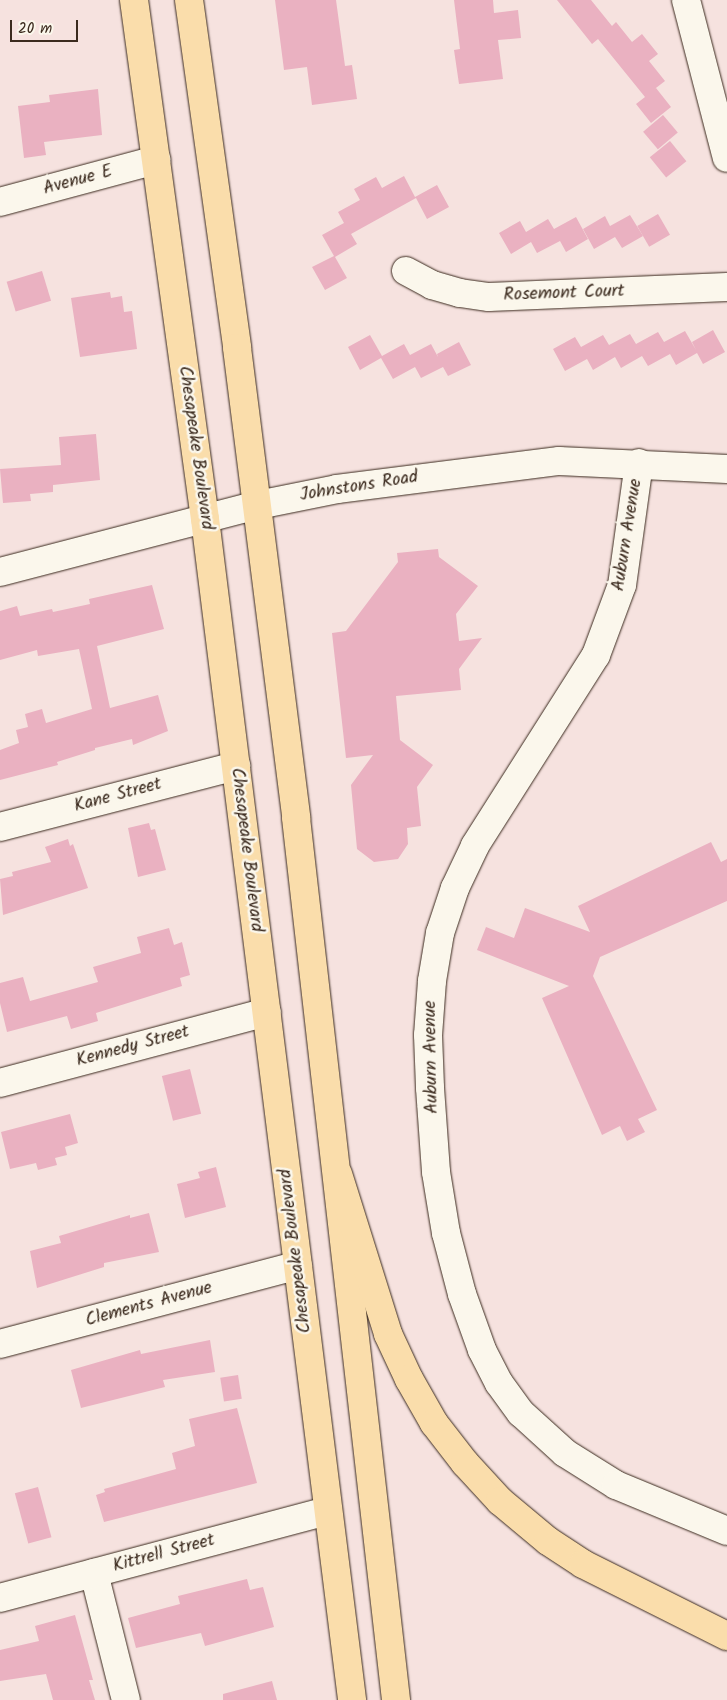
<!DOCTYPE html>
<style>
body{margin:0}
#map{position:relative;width:727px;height:1700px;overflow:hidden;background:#f6e2df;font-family:Kalam,sans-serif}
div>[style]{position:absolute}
.building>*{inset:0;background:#eab1c1;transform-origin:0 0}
.roads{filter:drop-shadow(0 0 1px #3b2a1e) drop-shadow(0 0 1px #3b2a1e)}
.minor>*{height:28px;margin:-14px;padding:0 14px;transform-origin:14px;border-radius:14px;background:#fbf7ec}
.major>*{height:28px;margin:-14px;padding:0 14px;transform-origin:14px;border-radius:14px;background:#faddab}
.highway>*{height:28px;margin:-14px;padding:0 14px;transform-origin:14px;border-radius:14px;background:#faddab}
span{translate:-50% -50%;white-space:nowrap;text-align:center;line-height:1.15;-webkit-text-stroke:5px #fbf7ec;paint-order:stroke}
.street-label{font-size:18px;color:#3b2a1e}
.scale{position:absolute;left:10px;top:20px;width:68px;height:22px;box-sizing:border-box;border:2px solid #3b2a1e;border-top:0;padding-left:6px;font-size:15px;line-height:18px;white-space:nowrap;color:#3b2a1e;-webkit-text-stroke:4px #fbf7ec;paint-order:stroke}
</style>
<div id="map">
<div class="building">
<div style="clip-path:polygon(275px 0,336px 0,345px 66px,352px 65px,357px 99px,312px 105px,307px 67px,284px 70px)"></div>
<div style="clip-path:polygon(454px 0,493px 0,494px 13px,518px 10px,521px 38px,498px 40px,503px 79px,459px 84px,454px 50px,460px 49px)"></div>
<div style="clip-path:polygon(557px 0,591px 0,612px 26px,616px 22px,632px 42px,642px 34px,658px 54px,649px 61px,665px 81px,652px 91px,656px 88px,671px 107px,651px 123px,636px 104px,645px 97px,598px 39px,592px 44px)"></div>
<div style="clip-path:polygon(98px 89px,102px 135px,44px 142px,46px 155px,24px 158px,18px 106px,50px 102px,49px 95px)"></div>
<div style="left:663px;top:115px;width:23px;height:26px;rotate:50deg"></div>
<div style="left:670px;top:141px;width:26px;height:26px;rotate:51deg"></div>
<div style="clip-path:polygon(404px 176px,415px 197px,437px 185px,449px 207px,427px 219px,416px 198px,351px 234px,357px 244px,335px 257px,347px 278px,325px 290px,312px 267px,334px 256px,322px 235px,344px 223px,338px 212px,360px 200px,354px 189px,376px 177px,382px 188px)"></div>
<div style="left:658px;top:214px;width:24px;height:24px;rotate:60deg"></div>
<div style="clip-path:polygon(630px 215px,643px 236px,622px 248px,615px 237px,594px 249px,583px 229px,605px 216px,610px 226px)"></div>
<div style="clip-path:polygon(576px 217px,588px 239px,566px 252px,560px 241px,537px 253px,531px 242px,511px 254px,499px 233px,520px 221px,526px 232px,548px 219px,554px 229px)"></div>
<div style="left:42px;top:271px;width:31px;height:37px;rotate:73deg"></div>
<div style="clip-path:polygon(110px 292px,111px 298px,122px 296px,124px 312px,132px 311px,137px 349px,80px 357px,71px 298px)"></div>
<div style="clip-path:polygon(713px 330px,725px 352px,703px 364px,697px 353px,676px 365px,670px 354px,648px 366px,642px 356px,621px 368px,615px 357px,593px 370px,587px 359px,565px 371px,553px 349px,575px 337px,581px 347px,603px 335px,609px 345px,630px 334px,636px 344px,658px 332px,664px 342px,685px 331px,696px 350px,692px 342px)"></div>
<div style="clip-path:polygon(370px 335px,382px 356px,404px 344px,410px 355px,431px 344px,438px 357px,437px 354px,459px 342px,471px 365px,448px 376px,443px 367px,421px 378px,415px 367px,393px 379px,381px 358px,360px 370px,348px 347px)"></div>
<div style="clip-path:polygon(96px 434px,100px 480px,53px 485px,53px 492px,30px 494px,31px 501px,3px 503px,0 469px,61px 465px,59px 437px)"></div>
<div style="clip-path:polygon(438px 549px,439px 557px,478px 586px,456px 614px,459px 641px,482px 638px,459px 669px,461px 690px,396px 696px,400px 740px,433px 765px,417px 787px,421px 826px,407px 828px,408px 844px,398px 859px,374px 862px,357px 849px,351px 785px,373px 755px,346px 758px,332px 633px,346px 631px,398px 562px,397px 553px)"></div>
<div style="clip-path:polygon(152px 585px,164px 629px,97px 646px,110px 708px,158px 695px,168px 731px,133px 745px,132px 739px,95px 748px,95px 750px,57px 762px,58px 765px,0 780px,0 750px,19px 743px,16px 730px,28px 727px,25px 714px,42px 709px,46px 723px,92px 709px,79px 649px,38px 656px,37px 650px,0 660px,0 611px,17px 606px,20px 616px,52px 609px,53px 612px,90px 604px,89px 599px)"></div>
<div style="clip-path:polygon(149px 823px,151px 830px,155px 829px,166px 870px,138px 877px,128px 828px)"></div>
<div style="clip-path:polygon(68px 839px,70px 846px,73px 844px,88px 888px,3px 915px,0 879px,13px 876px,12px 872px,51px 862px,45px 847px)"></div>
<div style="clip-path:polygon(711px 842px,721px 862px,727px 859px,727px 901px,600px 957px,593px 976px,657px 1110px,638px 1119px,645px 1132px,627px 1141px,620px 1126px,602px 1135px,542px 998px,569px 986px,477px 950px,486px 927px,514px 938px,525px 908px,590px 932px,578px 906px)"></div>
<div style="clip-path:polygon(169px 928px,174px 945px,182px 942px,190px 975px,180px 978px,182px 986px,96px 1013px,98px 1021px,71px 1029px,67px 1016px,7px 1032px,0 1003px,0 983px,23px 977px,30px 1001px,98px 982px,93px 967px,141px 953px,137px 937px)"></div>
<div style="left:190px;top:1069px;width:46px;height:29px;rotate:76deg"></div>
<div style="clip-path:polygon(70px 1114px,78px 1143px,65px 1147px,67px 1155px,55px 1158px,57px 1165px,38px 1170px,36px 1163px,10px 1169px,1px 1132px)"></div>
<div style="clip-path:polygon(216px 1167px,226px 1207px,185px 1218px,177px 1184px,200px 1178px,198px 1172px)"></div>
<div style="clip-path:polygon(149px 1213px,159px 1252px,104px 1263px,104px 1267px,37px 1288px,30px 1251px,61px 1243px,59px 1236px,130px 1215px,130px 1218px)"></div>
<div style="clip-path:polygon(210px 1340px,215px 1372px,163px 1380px,165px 1387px,81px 1408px,71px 1370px,140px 1350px,141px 1354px)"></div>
<div style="left:238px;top:1375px;width:24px;height:18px;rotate:81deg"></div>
<div style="clip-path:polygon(237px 1408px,257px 1483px,104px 1522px,96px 1495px,105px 1492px,104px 1489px,176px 1469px,172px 1453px,195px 1446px,189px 1419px)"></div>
<div style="left:38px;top:1487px;width:52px;height:24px;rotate:75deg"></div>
<div style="clip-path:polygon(247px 1579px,250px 1590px,263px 1587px,274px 1627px,205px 1646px,201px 1633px,136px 1648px,128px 1618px,180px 1604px,178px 1596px)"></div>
<div style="clip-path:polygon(75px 1615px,93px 1680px,89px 1680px,95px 1700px,53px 1700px,46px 1674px,0 1681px,0 1650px,39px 1641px,35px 1626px)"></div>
<div style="clip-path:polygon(272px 1681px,277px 1700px,223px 1700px,223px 1694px)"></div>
</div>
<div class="roads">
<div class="minor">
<div style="left:686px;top:0;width:163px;rotate:75.5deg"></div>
<div style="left:0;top:202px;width:162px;rotate:-15.1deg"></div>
<div style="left:406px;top:271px;width:30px;rotate:28deg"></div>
<div style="left:432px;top:285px;width:29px;rotate:16deg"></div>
<div style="left:460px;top:293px;width:29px;rotate:8deg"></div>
<div style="left:489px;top:297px;width:238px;rotate:-2.4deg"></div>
<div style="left:639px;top:463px;width:123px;rotate:97.9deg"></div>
<div style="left:622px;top:585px;width:75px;rotate:110.4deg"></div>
<div style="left:596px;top:655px;width:226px;rotate:122.4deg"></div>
<div style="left:475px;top:846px;width:47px;rotate:115.5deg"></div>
<div style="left:455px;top:888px;width:47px;rotate:108.4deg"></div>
<div style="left:440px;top:933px;width:49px;rotate:99.5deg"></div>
<div style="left:432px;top:981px;width:54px;rotate:94.2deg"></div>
<div style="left:428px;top:1035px;width:53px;rotate:87.8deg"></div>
<div style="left:430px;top:1088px;width:84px;rotate:85.9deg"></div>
<div style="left:436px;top:1172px;width:62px;rotate:80.7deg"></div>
<div style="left:446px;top:1233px;width:63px;rotate:75.3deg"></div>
<div style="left:462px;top:1294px;width:59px;rotate:70.3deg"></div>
<div style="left:482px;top:1350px;width:37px;rotate:63deg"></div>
<div style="left:499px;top:1383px;width:37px;rotate:54deg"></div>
<div style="left:521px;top:1413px;width:59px;rotate:42.3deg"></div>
<div style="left:565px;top:1453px;width:60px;rotate:32.1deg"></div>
<div style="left:616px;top:1485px;width:120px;rotate:22.5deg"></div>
<div style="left:0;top:572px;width:267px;rotate:-14.6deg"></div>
<div style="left:258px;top:505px;width:81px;rotate:-11.4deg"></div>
<div style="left:337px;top:489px;width:224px;rotate:-7.2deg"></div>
<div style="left:559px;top:461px;width:168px;rotate:2.7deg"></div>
<div style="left:0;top:827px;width:244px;rotate:-14.5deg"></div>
<div style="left:0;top:1083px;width:276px;rotate:-14.9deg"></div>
<div style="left:0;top:1344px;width:308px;rotate:-14.8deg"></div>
<div style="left:94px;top:1573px;width:131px;rotate:75.9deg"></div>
<div style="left:0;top:1598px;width:339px;rotate:-14.9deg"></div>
</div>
<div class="major">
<div style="left:134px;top:0;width:524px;rotate:82.21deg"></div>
<div style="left:205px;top:519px;width:1190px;rotate:82.9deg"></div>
<div style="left:189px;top:0;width:351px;rotate:82.1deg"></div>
<div style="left:237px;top:348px;width:474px;rotate:82.8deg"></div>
<div style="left:296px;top:818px;width:888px;rotate:83.53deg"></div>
</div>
<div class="highway">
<div style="left:338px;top:1174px;width:168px;rotate:72.6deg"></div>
<div style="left:388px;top:1334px;width:50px;rotate:65deg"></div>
<div style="left:409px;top:1379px;width:51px;rotate:60.4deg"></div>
<div style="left:434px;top:1423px;width:51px;rotate:52.2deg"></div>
<div style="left:465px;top:1463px;width:52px;rotate:47.4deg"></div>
<div style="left:500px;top:1501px;width:62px;rotate:39.8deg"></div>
<div style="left:548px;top:1541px;width:42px;rotate:33.3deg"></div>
<div style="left:583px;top:1564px;width:161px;rotate:26.6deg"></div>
</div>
</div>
<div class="street-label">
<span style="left:78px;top:181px;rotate:-15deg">Avenue E</span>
<span style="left:564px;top:294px;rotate:-2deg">Rosemont Court</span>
<span style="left:195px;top:448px;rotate:82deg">Chesapeake Boulevard</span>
<span style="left:359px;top:487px;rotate:-9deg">Johnstons Road</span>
<span style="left:628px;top:535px;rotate:-81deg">Auburn Avenue</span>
<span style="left:118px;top:796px;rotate:-15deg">Kane Street</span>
<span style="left:246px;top:850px;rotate:83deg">Chesapeake Boulevard</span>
<span style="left:133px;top:1047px;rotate:-15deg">Kennedy Street</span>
<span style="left:432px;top:1057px;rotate:-91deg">Auburn Avenue</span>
<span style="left:296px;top:1251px;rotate:-97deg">Chesapeake Boulevard</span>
<span style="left:149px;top:1305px;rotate:-15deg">Clements Avenue</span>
<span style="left:164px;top:1554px;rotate:-15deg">Kittrell Street</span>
</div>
<div class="scale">20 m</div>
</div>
